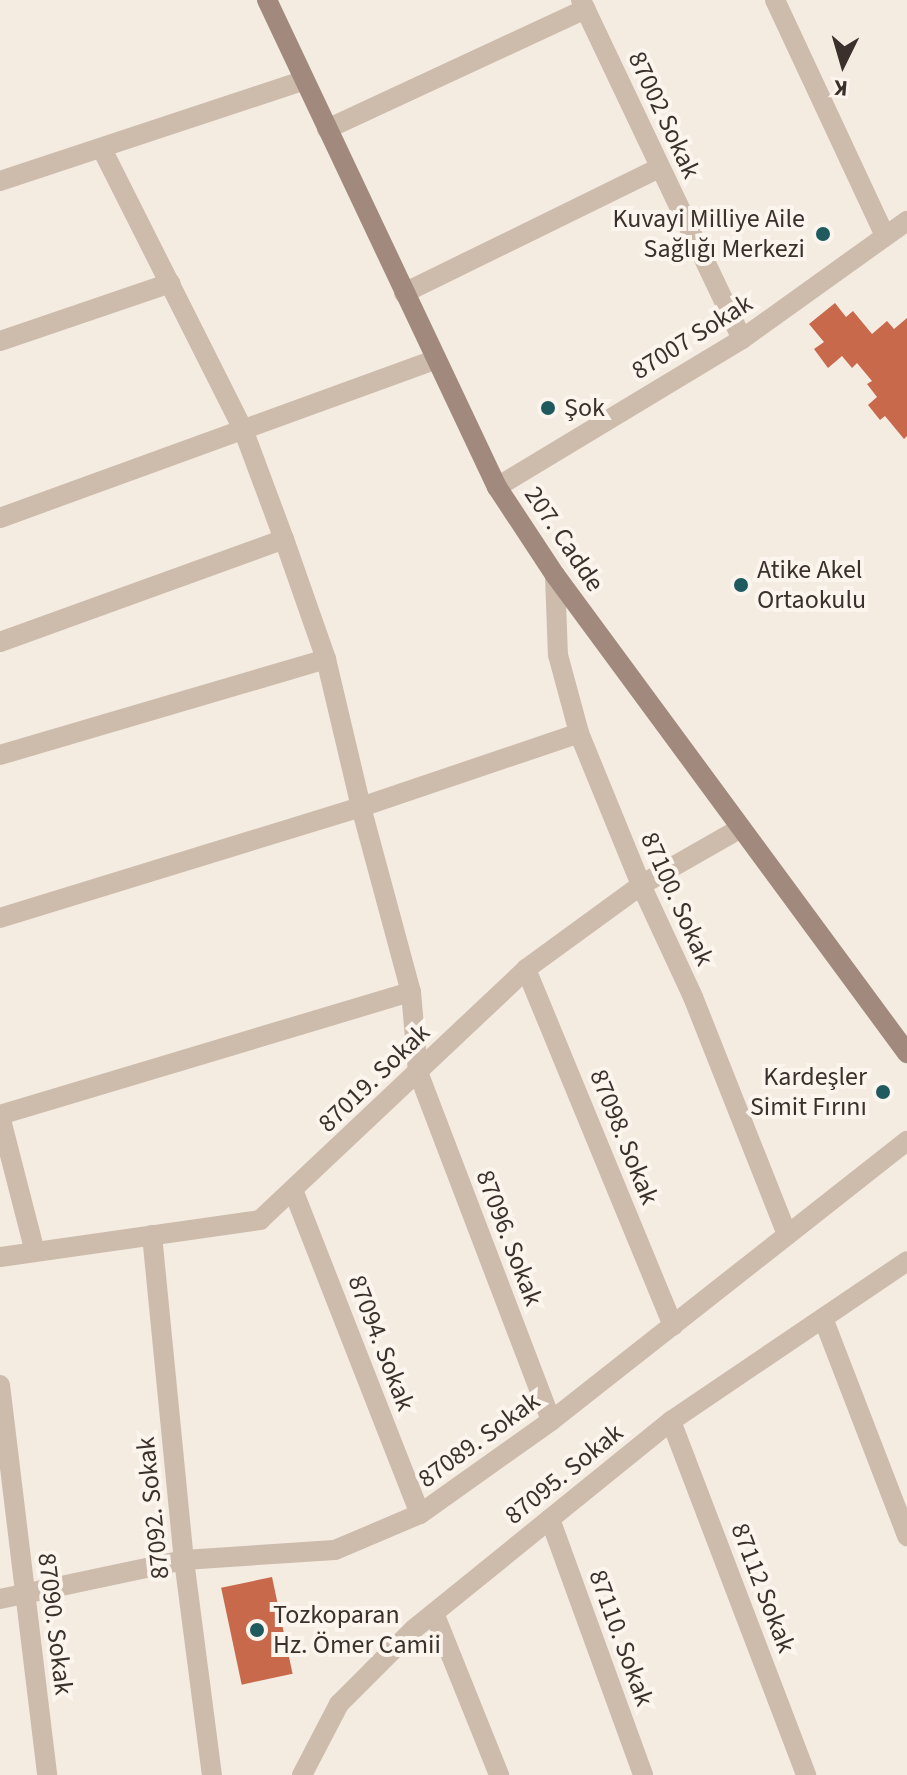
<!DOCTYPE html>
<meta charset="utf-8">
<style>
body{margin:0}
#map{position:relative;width:907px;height:1775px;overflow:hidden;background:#f4ebe1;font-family:"Source Sans 3",sans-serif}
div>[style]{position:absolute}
.building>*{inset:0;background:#c8694b;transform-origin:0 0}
.street>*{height:20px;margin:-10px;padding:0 10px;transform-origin:10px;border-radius:10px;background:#cdbbac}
.secondary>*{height:20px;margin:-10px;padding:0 10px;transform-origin:10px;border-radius:10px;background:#a18a7d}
.dots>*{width:22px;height:22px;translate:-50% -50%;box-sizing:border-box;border:4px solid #fbf5ee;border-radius:50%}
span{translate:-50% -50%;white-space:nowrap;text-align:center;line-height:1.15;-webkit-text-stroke:8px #fbf5ee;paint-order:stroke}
.street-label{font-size:26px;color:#3b302b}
.poi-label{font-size:26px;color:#3b302b}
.right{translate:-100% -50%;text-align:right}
.left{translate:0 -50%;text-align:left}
.north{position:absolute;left:803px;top:24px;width:80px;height:80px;-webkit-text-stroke:6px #fbf5ee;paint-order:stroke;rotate:185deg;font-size:22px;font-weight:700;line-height:32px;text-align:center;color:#3b302b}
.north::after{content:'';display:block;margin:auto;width:28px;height:36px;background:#3b302b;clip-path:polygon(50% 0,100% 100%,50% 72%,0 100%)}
</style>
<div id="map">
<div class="building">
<div style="clip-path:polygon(835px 303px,846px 317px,853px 311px,872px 334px,887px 321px,894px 329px,907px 318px,907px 436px,904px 439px,885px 416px,880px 420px,868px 405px,877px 397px,867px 384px,872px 381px,857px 363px,852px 368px,842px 356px,828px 368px,814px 349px,824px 342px,809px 324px)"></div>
<div style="left:272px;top:1577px;width:99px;height:52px;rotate:78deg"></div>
</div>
<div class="street">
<div style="left:581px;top:0;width:375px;rotate:64.6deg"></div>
<div style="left:775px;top:0;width:260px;rotate:65deg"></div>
<div style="left:327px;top:129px;width:285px;rotate:-24.9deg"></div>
<div style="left:102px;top:149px;width:313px;rotate:63.3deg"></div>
<div style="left:243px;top:429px;width:117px;rotate:69.6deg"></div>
<div style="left:284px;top:539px;width:127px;rotate:70.7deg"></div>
<div style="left:326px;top:659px;width:152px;rotate:76.7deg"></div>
<div style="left:361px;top:807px;width:192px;rotate:74.9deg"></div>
<div style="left:411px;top:992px;width:80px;rotate:85deg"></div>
<div style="left:418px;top:1072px;width:373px;rotate:69.1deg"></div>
<div style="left:0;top:181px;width:319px;rotate:-18.3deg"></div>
<div style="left:404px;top:293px;width:284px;rotate:-26.1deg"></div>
<div style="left:0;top:341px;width:180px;rotate:-18.8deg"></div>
<div style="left:497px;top:487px;width:286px;rotate:-31.1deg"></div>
<div style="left:742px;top:339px;width:203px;rotate:-35.6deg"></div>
<div style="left:0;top:518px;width:464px;rotate:-20deg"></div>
<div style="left:555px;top:575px;width:80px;rotate:87.9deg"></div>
<div style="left:558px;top:655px;width:81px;rotate:74.9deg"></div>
<div style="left:579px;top:733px;width:164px;rotate:67.8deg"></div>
<div style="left:641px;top:885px;width:123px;rotate:65.1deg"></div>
<div style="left:693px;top:997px;width:256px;rotate:68.4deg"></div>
<div style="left:0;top:642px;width:302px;rotate:-19.9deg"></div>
<div style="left:0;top:755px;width:340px;rotate:-16.4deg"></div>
<div style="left:0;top:918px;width:378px;rotate:-17.1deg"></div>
<div style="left:361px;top:807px;width:230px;rotate:-18.7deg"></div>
<div style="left:526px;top:969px;width:386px;rotate:67.6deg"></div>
<div style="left:0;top:1115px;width:429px;rotate:-16.7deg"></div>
<div style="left:0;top:1116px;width:140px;rotate:75.6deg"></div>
<div style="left:293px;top:1190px;width:348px;rotate:68.6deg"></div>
<div style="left:152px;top:1235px;width:327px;rotate:84.4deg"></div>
<div style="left:184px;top:1560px;width:217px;rotate:82.6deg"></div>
<div style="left:0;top:1257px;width:263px;rotate:-8.1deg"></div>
<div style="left:260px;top:1220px;width:366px;rotate:-43.3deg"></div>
<div style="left:526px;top:969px;width:142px;rotate:-36.1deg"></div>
<div style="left:641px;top:885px;width:115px;rotate:-29.7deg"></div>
<div style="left:823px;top:1318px;width:234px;rotate:68.9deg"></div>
<div style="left:0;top:1385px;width:393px;rotate:83.1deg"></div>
<div style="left:671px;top:1421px;width:379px;rotate:69.1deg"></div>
<div style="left:550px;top:1519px;width:272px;rotate:70deg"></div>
<div style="left:0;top:1599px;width:188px;rotate:-12deg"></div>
<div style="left:184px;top:1560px;width:151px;rotate:-3.8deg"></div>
<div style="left:335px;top:1550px;width:92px;rotate:-23deg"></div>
<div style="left:420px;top:1514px;width:161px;rotate:-35.4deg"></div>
<div style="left:551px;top:1421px;width:453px;rotate:-38.2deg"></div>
<div style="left:434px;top:1613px;width:175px;rotate:68.1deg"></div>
<div style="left:302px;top:1775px;width:80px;rotate:-62.5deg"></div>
<div style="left:339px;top:1704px;width:106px;rotate:-45deg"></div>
<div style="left:414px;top:1629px;width:331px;rotate:-39deg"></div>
<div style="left:671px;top:1421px;width:285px;rotate:-34.1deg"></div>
</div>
<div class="secondary">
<div style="left:267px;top:0;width:539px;rotate:64.72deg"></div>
<div style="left:497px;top:487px;width:105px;rotate:56.6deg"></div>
<div style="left:555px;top:575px;width:594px;rotate:53.63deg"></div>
</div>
<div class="dots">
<div style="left:823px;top:234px;background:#1f5a5e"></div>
<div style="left:548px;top:408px;background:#1f5a5e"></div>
<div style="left:741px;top:585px;background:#1f5a5e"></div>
<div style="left:883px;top:1092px;background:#1f5a5e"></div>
<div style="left:257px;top:1630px;background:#1f5a5e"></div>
</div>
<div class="street-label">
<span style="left:664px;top:115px;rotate:65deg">87002 Sokak</span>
<span style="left:692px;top:337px;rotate:-32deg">87007 Sokak</span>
<span style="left:564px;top:539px;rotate:56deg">207. Cadde</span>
<span style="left:677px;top:899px;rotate:66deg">87100. Sokak</span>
<span style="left:374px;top:1078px;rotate:-44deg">87019. Sokak</span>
<span style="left:624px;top:1137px;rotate:68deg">87098. Sokak</span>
<span style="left:509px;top:1238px;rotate:69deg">87096. Sokak</span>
<span style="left:381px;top:1343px;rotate:69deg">87094. Sokak</span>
<span style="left:479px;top:1440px;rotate:-36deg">87089. Sokak</span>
<span style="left:564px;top:1474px;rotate:-39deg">87095. Sokak</span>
<span style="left:153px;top:1508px;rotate:-96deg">87092. Sokak</span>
<span style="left:763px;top:1588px;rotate:69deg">87112 Sokak</span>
<span style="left:55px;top:1624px;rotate:83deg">87090. Sokak</span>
<span style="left:621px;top:1638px;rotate:70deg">87110. Sokak</span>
</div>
<div class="poi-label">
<span class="right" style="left:805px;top:234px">Kuvayi Milliye Aile<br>Sağlığı Merkezi</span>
<span class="left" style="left:564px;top:408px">Şok</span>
<span class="left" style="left:757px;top:585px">Atike Akel<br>Ortaokulu</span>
<span class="right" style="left:867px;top:1092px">Kardeşler<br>Simit Fırını</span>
<span class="left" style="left:273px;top:1630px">Tozkoparan<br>Hz. Ömer Camii</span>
</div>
<div class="north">K</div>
</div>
